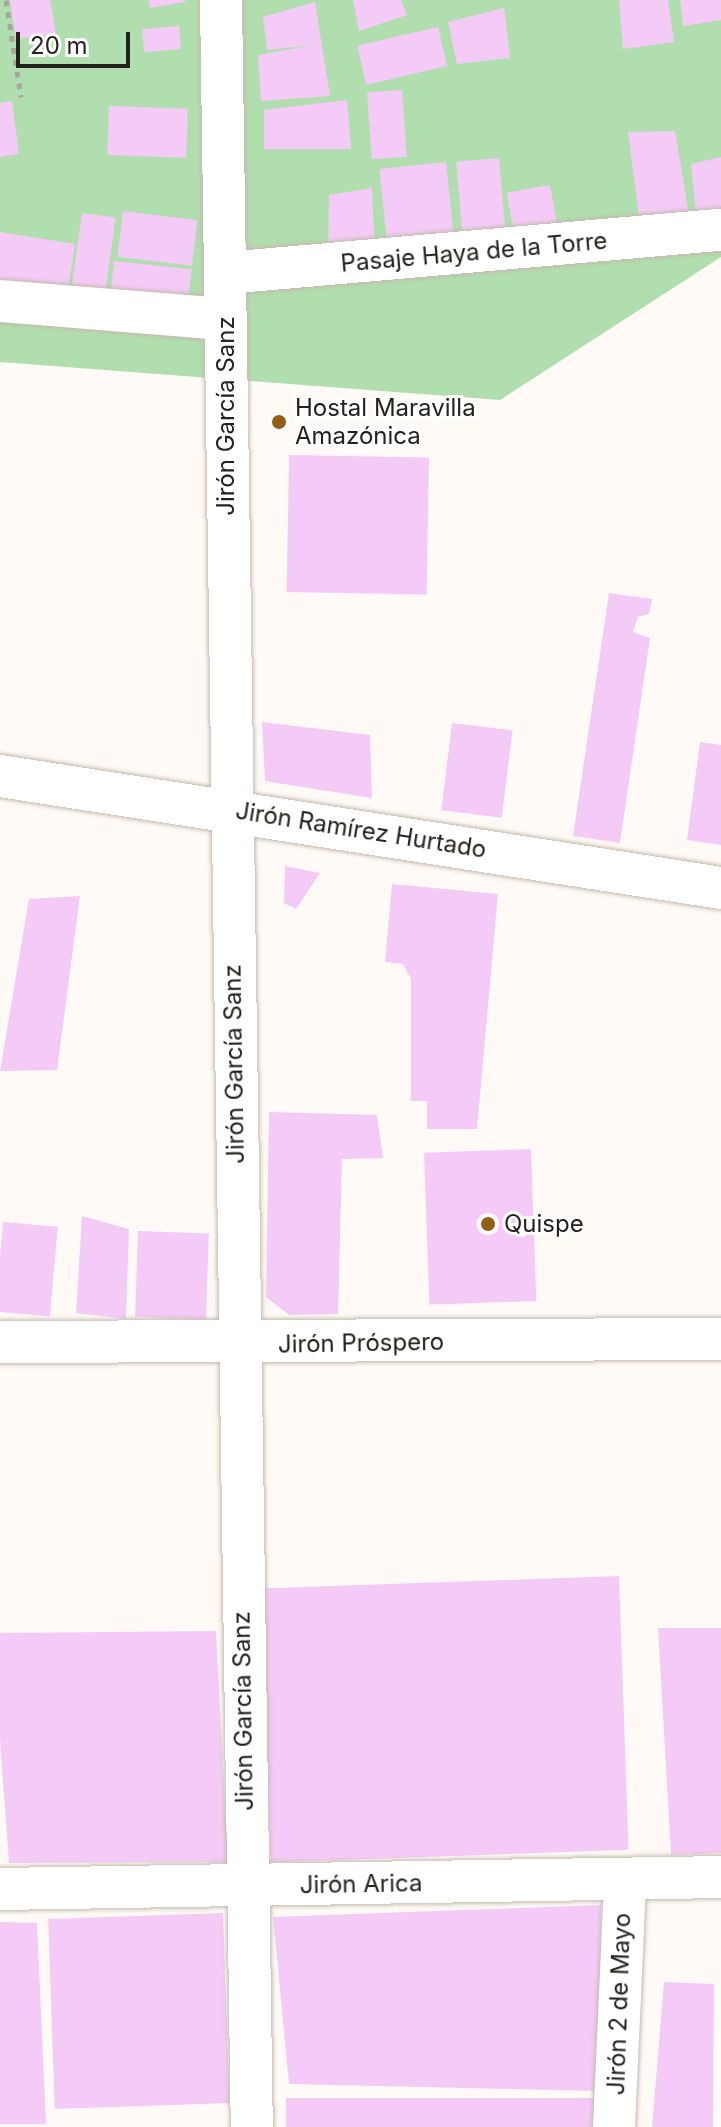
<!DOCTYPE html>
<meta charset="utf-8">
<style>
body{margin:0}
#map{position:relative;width:721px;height:2127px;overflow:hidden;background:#fffaf5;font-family:Inter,sans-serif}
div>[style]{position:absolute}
.green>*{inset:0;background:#b1deaf}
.building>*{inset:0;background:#f4cbf7;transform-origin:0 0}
.path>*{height:5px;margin-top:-2.5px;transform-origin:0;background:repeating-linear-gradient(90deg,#a9a5a0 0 6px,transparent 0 12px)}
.roads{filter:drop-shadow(0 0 2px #c4baae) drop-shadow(0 0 2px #c4baae)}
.minor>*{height:42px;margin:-21px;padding:0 21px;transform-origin:21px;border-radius:21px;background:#fff}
.dots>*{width:22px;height:22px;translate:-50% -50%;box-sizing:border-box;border:4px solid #fff;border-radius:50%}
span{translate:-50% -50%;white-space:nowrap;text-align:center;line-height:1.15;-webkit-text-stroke:6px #fff;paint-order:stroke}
.street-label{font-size:24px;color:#25211c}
.poi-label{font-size:24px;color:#25211c}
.left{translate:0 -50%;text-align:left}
.scale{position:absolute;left:16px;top:32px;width:114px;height:36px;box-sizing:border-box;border:4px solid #25211c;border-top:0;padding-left:10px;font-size:24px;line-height:28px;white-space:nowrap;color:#25211c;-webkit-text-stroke:6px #fff;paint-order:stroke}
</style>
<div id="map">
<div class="green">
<div style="clip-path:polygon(0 0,721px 0,721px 257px,500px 400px,0 362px)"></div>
</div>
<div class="building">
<div style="clip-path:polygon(10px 0,50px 0,56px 33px,16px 39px)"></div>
<div style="clip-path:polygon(148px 0,185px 0,185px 2px,150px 8px)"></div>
<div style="clip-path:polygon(353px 0,401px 0,407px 15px,359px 31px)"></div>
<div style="clip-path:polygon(619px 0,668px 0,674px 42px,623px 49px)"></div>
<div style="clip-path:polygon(680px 0,721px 0,721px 20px,683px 26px)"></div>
<div style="clip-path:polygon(315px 2px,330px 96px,261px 101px,258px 55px,314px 45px,267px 50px,263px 17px)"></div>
<div style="clip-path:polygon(504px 8px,510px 58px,457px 64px,448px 22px)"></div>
<div style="left:179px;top:26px;width:23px;height:37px;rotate:85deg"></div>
<div style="left:438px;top:27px;width:40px;height:83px;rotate:77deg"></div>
<div style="left:402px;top:90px;width:67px;height:35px;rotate:86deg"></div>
<div style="clip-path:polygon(347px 100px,351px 149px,264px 149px,264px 110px)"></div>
<div style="clip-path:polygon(12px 101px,19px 154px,0 157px,0 103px)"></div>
<div style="left:109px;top:106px;width:79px;height:49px;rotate:2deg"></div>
<div style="clip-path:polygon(675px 131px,690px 221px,640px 224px,628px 132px)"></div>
<div style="clip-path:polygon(721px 157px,721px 209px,696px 213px,691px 164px)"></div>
<div style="left:499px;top:158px;width:85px;height:43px;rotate:85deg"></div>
<div style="left:446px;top:162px;width:82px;height:67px;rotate:84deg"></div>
<div style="left:550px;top:185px;width:53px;height:44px;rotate:80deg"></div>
<div style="clip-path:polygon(372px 188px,375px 254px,328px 255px,329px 195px)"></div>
<div style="left:123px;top:211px;width:75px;height:46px;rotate:7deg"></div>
<div style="left:82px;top:213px;width:34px;height:86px;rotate:8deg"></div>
<div style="clip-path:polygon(0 232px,75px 244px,67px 295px,0 293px)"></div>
<div style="left:114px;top:261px;width:78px;height:41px;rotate:6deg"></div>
<div style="left:289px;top:455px;width:140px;height:137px;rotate:1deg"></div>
<div style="clip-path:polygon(609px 593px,652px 599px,649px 614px,638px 617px,633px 632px,650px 638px,620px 843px,573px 836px)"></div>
<div style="clip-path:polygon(262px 722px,370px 735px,372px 798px,265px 781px)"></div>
<div style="left:452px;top:723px;width:61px;height:88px;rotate:7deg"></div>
<div style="clip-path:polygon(700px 742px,721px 745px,721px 845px,687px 840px)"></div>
<div style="clip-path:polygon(285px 866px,320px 873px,296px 909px,284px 903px)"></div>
<div style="clip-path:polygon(392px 884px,498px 894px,477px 1129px,427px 1129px,427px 1101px,411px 1101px,411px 979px,403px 964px,385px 962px)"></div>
<div style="clip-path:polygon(80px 896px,57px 1070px,0 1071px,29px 899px)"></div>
<div style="clip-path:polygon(269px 1112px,377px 1115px,383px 1158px,342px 1159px,338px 1314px,289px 1315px,266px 1297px)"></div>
<div style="left:531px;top:1149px;width:152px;height:107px;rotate:88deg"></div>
<div style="clip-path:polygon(82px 1216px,129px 1229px,126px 1319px,76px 1313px)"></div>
<div style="left:3px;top:1222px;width:55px;height:90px;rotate:5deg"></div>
<div style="left:138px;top:1231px;width:71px;height:86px;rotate:2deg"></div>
<div style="left:619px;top:1576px;width:274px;height:358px;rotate:88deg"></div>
<div style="clip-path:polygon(658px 1628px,721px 1628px,721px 1853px,671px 1855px)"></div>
<div style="clip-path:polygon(216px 1631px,228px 1862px,9px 1863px,0 1740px,0 1633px)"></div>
<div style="clip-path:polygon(601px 1905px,600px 2091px,289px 2084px,273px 1917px)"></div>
<div style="left:223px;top:1913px;width:190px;height:175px;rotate:88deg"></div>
<div style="clip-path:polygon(0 1922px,37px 1923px,46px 2124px,0 2124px)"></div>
<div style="clip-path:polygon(664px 1982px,714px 1984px,713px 2127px,652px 2127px)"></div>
<div style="left:286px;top:2098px;width:310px;height:29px"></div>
</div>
<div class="path">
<div style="left:6px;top:0;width:98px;rotate:81.2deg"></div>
</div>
<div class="roads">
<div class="minor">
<div style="left:221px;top:0;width:2127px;rotate:89.17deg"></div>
<div style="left:226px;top:273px;width:497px;rotate:-5deg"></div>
<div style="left:0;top:301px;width:225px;rotate:4.6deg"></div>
<div style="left:0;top:776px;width:730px;rotate:8.83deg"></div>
<div style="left:0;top:1342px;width:721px;rotate:-0.24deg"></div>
<div style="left:0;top:1889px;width:721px;rotate:-0.95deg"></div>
<div style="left:614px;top:2127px;width:245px;rotate:-87.4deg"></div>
</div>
</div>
<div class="dots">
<div style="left:279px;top:422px;background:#956015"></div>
<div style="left:488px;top:1224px;background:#956015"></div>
</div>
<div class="street-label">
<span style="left:474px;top:252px;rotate:-5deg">Pasaje Haya de la Torre</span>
<span style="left:226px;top:416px;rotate:-90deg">Jirón García Sanz</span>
<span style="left:361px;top:830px;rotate:9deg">Jirón Ramírez Hurtado</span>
<span style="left:234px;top:1064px;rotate:-91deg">Jirón García Sanz</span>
<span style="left:361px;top:1343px;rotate:-1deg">Jirón Próspero</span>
<span style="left:243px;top:1711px;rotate:-91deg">Jirón García Sanz</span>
<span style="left:361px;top:1884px;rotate:-1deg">Jirón Arica</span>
<span style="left:619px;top:2004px;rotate:-88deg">Jirón 2 de Mayo</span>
</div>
<div class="poi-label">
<span class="left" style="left:295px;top:422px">Hostal Maravilla<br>Amazónica</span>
<span class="left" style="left:504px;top:1224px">Quispe</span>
</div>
<div class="scale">20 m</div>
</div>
